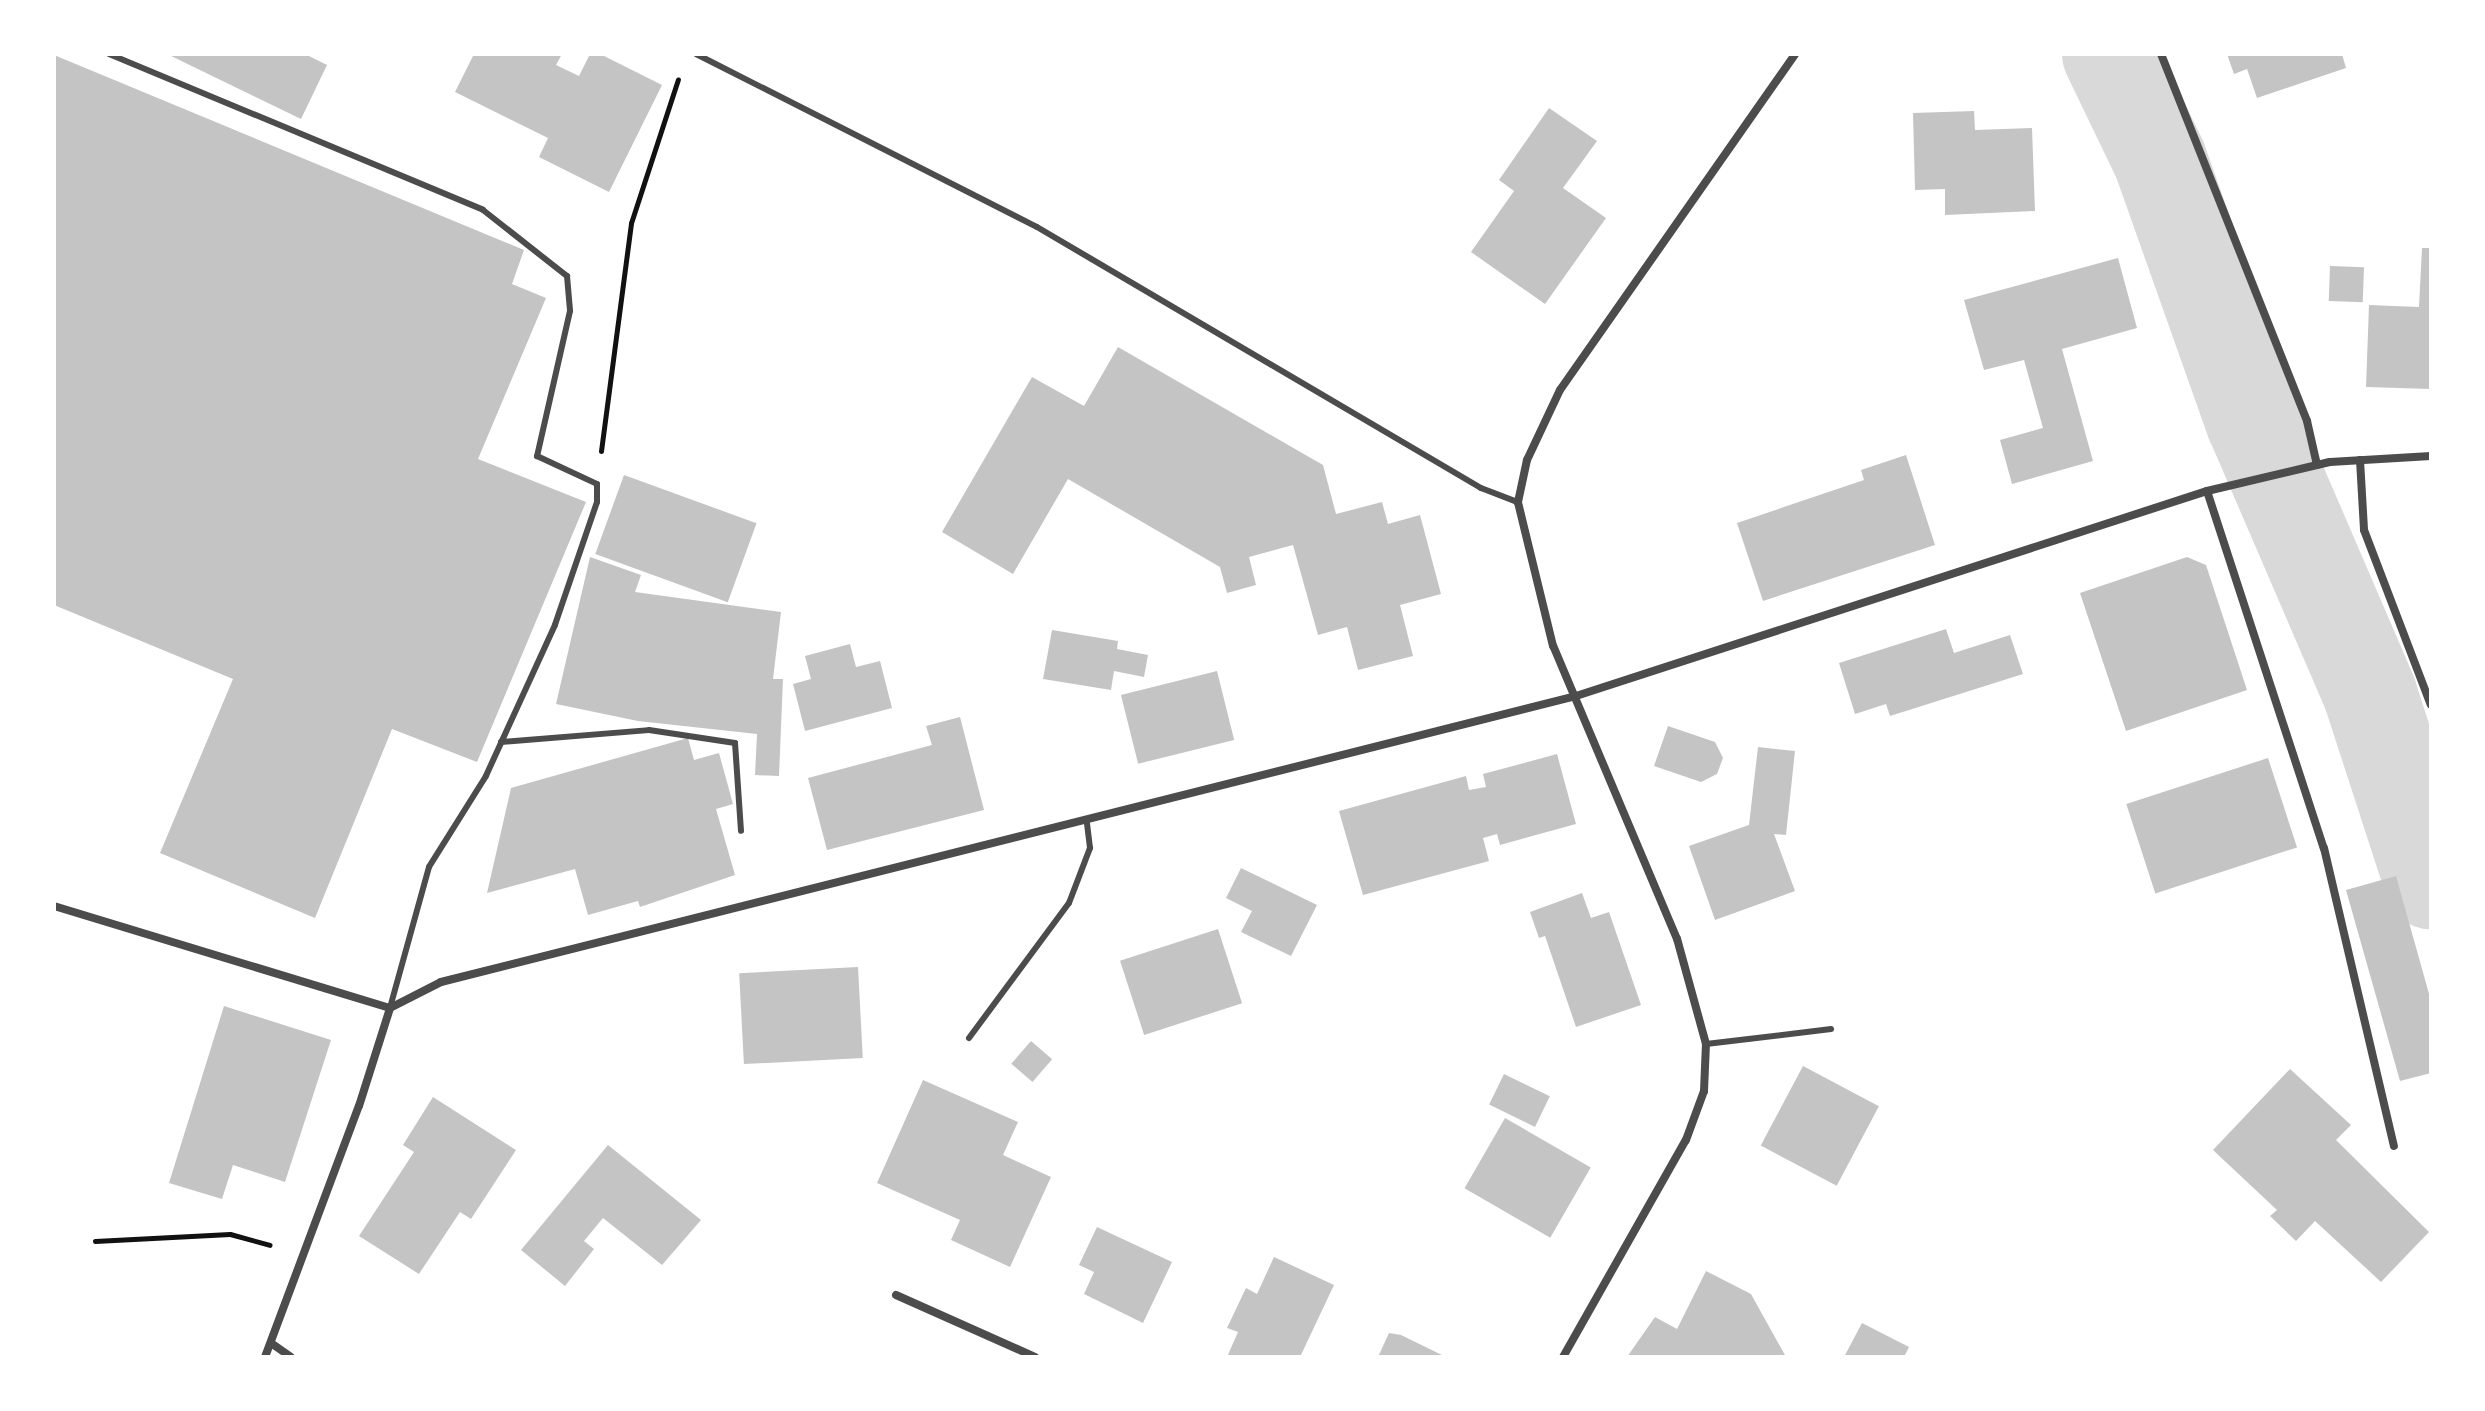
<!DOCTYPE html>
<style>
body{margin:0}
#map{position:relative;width:2485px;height:1411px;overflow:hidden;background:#fff;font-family:"Source Sans 3",sans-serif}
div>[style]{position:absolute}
.river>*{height:94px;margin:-47px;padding:0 47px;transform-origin:47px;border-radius:47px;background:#d9d9d9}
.building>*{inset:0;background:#c4c4c4;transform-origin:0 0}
.path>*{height:5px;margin:-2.5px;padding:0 2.5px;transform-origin:2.5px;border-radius:2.5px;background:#111}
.service>*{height:6px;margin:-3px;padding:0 3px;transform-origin:3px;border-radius:3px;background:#4c4c4c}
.minor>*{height:8px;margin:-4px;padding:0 4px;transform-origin:4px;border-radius:4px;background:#4c4c4c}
span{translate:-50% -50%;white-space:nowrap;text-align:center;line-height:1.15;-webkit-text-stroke:8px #fff;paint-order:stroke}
.frame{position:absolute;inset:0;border:56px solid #fff;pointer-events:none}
</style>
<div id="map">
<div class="river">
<div style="left:2109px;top:54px;width:118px;rotate:64.3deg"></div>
<div style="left:2160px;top:160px;width:278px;rotate:70.5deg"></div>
<div style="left:2253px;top:422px;width:296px;rotate:66.7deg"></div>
<div style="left:2370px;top:694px;width:198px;rotate:72deg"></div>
</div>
<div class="building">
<div style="clip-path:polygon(167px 54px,305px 54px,327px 65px,301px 119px)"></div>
<div style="clip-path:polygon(474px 54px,562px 54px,556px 65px,579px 76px,590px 54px,600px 54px,662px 85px,609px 192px,539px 157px,548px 138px,455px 92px)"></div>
<div style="clip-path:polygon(2227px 54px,2342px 54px,2346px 68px,2257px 98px,2247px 69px,2234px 74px)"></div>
<div style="clip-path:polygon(54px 55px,524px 250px,512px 284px,546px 298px,478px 459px,586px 502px,477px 762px,392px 729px,315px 918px,160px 853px,233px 679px,54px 605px)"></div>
<div style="clip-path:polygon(1549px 108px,1597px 141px,1563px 188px,1606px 218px,1545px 304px,1471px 252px,1514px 191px,1499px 180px)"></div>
<div style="clip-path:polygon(1974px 111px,1975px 130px,2032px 128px,2035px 211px,1945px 215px,1945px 189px,1915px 190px,1913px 113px)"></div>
<div style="clip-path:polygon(2422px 248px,2431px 248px,2431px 389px,2366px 387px,2369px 305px,2419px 307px)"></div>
<div style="clip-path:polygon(2118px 258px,2137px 328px,2062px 349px,2093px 461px,2012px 484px,2000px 440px,2043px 428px,2024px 360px,1984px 370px,1964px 300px)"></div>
<div style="left:2330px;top:266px;width:34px;height:35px;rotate:2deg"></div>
<div style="clip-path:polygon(1118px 347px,1323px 465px,1336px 514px,1382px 502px,1388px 524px,1420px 515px,1441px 594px,1400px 605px,1413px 656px,1358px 670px,1347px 627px,1318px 635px,1293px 545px,1249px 557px,1256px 585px,1227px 593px,1220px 567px,1068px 479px,1013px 574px,942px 532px,1032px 377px,1084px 406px)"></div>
<div style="clip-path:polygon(1906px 455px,1935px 545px,1763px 601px,1737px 523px,1864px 480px,1861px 470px)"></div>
<div style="left:624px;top:475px;width:141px;height:84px;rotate:20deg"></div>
<div style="clip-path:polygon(590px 557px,641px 575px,635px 592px,781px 612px,773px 679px,783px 679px,779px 776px,755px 775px,757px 734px,638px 721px,556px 704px)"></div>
<div style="clip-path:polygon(2187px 557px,2206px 565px,2247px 690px,2126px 731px,2080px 593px)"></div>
<div style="clip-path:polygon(1946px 629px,1954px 653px,2010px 635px,2023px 674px,1890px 716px,1886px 704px,1855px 714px,1839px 663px)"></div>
<div style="clip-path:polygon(1052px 630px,1118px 641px,1117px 649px,1148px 655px,1144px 677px,1114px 671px,1111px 690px,1043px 679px)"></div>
<div style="clip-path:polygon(850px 644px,856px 667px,880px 661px,892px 708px,805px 731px,793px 684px,811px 679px,805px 656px)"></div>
<div style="left:1217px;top:671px;width:71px;height:99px;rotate:76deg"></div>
<div style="clip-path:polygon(960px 717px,984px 810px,827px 850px,808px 778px,932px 745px,926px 726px)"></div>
<div style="clip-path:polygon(1668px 726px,1715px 742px,1723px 758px,1717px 774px,1701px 782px,1654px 766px)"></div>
<div style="clip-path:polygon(688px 738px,694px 760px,719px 753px,733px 804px,716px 809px,735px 875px,640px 907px,638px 901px,588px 915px,575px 869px,487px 893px,511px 788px)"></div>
<div style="clip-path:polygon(1758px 747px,1795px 751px,1786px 835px,1774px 834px,1795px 891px,1715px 920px,1689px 846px,1749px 825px)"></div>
<div style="clip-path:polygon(1557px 754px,1576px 824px,1500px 845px,1497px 834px,1483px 838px,1489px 861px,1363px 895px,1339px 811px,1466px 776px,1469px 790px,1486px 787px,1483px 774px)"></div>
<div style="left:2268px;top:758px;width:94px;height:149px;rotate:72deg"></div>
<div style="clip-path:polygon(1241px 868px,1317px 905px,1291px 956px,1241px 932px,1252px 911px,1226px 898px)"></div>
<div style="clip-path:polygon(2396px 876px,2431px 1001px,2431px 1073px,2400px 1081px,2346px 890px)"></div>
<div style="clip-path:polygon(1582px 893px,1591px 918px,1609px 912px,1641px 1005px,1576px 1027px,1545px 936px,1539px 938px,1530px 912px)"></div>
<div style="left:1218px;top:929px;width:78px;height:103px;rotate:72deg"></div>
<div style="left:858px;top:967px;width:91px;height:119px;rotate:87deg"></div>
<div style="clip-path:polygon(224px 1006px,331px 1040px,285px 1182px,233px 1165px,222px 1199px,169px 1183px)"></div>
<div style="left:1031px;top:1041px;width:28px;height:30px;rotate:41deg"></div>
<div style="left:1803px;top:1066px;width:86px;height:90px;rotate:28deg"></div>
<div style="clip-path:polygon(2290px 1069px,2351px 1125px,2336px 1140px,2429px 1232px,2381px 1282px,2315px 1221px,2296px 1241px,2270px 1216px,2277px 1210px,2213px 1150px)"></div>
<div style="left:1504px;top:1074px;width:51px;height:34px;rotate:26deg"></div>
<div style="clip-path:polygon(923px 1080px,1018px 1122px,1003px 1155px,1051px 1177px,1010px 1267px,951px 1240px,960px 1220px,877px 1183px)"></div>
<div style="clip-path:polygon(433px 1097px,516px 1150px,471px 1219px,460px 1212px,419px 1274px,359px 1236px,414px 1152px,403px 1145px)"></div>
<div style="left:1505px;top:1118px;width:99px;height:81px;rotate:30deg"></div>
<div style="clip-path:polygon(608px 1145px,701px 1220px,662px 1265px,603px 1218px,584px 1241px,594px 1249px,565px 1286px,521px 1250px)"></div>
<div style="clip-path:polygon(1097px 1227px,1172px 1262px,1143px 1323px,1084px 1294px,1094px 1272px,1079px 1265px)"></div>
<div style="clip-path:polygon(1274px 1257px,1334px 1285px,1300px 1357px,1227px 1357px,1238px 1332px,1227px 1328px,1246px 1288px,1257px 1294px)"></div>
<div style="clip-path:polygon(1706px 1271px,1751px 1294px,1786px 1357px,1627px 1357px,1655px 1317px,1677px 1329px)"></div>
<div style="clip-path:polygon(1862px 1323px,1909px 1347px,1904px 1357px,1844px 1357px)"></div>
<div style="clip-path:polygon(1389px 1333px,1401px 1335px,1446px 1357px,1378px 1357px)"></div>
</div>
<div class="path">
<div style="left:601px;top:451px;width:230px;rotate:-82.5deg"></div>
<div style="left:631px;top:223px;width:151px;rotate:-71.9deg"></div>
<div style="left:95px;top:1241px;width:135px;rotate:-3deg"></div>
<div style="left:230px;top:1234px;width:41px;rotate:15.4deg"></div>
</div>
<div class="service">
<div style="left:109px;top:54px;width:405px;rotate:22.6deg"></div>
<div style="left:483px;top:210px;width:107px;rotate:38.2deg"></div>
<div style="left:567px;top:276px;width:35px;rotate:85deg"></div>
<div style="left:570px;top:311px;width:149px;rotate:102.8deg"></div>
<div style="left:537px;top:456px;width:66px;rotate:25deg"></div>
<div style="left:597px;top:484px;width:18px;rotate:90deg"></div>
<div style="left:597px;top:502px;width:130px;rotate:108.9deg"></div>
<div style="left:555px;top:625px;width:166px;rotate:114.6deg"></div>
<div style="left:486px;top:776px;width:107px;rotate:122.1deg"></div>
<div style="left:429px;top:867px;width:146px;rotate:105.5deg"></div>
<div style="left:696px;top:54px;width:382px;rotate:26.9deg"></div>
<div style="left:1037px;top:227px;width:515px;rotate:30.45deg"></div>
<div style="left:1481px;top:488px;width:40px;rotate:21deg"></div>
<div style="left:501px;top:742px;width:148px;rotate:-4.6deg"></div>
<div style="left:649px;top:730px;width:87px;rotate:8.6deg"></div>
<div style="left:735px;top:743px;width:88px;rotate:86.1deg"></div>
<div style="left:969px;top:1038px;width:168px;rotate:-53.5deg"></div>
<div style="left:1069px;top:903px;width:59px;rotate:-69.1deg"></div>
<div style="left:1090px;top:848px;width:25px;rotate:-97deg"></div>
<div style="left:1706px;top:1044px;width:126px;rotate:-6.8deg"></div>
</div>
<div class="minor">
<div style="left:2161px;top:54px;width:395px;rotate:68.3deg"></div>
<div style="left:2307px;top:421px;width:45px;rotate:77.2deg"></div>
<div style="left:2360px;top:460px;width:70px;rotate:86.7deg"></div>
<div style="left:2364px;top:530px;width:187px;rotate:69.1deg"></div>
<div style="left:2207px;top:491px;width:376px;rotate:71.9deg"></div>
<div style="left:2324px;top:848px;width:306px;rotate:76.8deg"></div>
<div style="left:54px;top:906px;width:351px;rotate:16.9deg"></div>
<div style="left:896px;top:1295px;width:152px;rotate:24deg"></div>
<div style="left:271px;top:1343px;width:24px;rotate:35deg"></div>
<div style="left:265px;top:1357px;width:268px;rotate:-69.5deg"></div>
<div style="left:359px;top:1106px;width:103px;rotate:-72.4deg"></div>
<div style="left:390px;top:1008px;width:57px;rotate:-27deg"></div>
<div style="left:441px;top:982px;width:1170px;rotate:-14.14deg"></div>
<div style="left:1576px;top:696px;width:663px;rotate:-18deg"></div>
<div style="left:2207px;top:491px;width:126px;rotate:-13.3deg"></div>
<div style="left:2330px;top:462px;width:101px;rotate:-3.4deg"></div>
<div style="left:1563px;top:1357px;width:249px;rotate:-60.5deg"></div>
<div style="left:1686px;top:1140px;width:52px;rotate:-69.8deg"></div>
<div style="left:1704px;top:1091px;width:47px;rotate:-87.6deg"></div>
<div style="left:1706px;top:1044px;width:109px;rotate:-105.4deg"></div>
<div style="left:1677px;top:939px;width:318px;rotate:-112.9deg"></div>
<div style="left:1553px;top:646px;width:148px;rotate:-103.7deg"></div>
<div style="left:1518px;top:502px;width:43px;rotate:-77.9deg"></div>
<div style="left:1527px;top:460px;width:77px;rotate:-64.8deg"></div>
<div style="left:1560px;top:390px;width:410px;rotate:-55deg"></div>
</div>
<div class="frame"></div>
</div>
